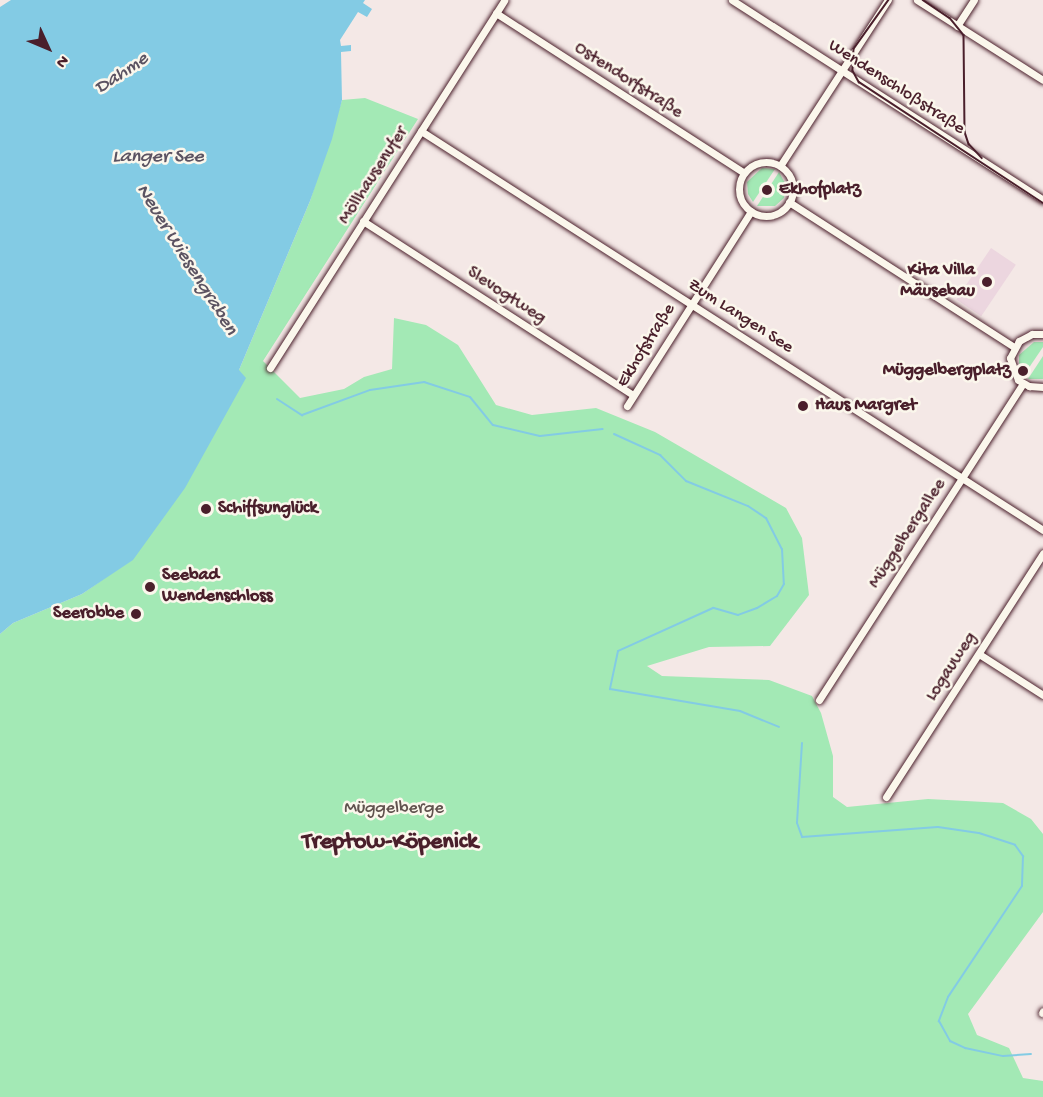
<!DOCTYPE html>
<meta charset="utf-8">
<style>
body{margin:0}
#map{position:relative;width:1043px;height:1097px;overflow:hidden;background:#f4e8e6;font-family:"Gochi Hand",sans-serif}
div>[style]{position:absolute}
.built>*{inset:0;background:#ecd6df;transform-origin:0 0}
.green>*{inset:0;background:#a3e9b5}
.water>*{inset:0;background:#83cbe4}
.stream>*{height:2px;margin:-1px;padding:0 1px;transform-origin:1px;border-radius:1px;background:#83cbe4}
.roads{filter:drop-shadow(0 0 2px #4a1f2b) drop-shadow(0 0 2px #4a1f2b)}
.minor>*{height:7px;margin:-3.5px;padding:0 3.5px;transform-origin:3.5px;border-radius:3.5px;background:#fbf7ec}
.minor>.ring{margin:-3.5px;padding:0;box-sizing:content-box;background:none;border:7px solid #fbf7ec;border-radius:50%}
.tram>*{height:1.5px;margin:-0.75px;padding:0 0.75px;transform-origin:0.75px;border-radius:0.75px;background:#4a1f2b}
.dots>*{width:16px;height:16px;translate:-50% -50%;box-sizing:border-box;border:3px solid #fbf7ec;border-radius:50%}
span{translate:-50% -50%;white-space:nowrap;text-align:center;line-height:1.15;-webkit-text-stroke:5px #fbf7ec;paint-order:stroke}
.street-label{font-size:18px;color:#4a1f2b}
.poi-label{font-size:18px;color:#4a1f2b;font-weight:700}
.left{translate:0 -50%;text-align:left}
.right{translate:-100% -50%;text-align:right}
.park-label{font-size:18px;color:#60524e}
.water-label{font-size:20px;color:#5b5362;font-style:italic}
.district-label{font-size:24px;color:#4a1f2b;font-weight:700}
.north{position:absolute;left:18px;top:18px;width:60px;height:60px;-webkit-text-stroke:4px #fbf7ec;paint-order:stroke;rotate:134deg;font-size:16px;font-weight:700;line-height:24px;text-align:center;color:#4a1f2b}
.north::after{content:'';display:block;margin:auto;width:21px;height:27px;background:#4a1f2b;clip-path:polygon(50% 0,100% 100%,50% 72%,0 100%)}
</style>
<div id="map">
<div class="built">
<div style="left:991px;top:248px;width:30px;height:62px;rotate:34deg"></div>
</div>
<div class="green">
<div style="clip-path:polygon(365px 98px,418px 119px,263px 361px,300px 398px,344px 389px,364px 377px,392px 369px,394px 318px,426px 325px,458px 345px,496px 405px,532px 415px,596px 408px,655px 432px,786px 508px,802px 538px,809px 595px,770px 646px,709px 647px,647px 666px,662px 676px,769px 680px,812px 696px,821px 713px,833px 756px,833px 797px,847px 807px,928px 799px,966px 801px,1003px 803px,1031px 819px,1043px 834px,1043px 912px,968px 1014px,977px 1035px,1009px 1048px,1023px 1078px,1043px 1081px,1043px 1097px,0 1097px,0 634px,13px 623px,82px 594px,105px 578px,239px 370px,310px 201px,342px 100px)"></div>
<div style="clip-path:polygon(762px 168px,775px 169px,753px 202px,748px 194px,747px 182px)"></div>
<div style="clip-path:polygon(779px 172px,786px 185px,784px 198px,775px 206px,757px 206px)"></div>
<div style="clip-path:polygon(1034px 342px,1043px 342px,1043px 347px,1024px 375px,1019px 366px,1019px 355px)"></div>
<div style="clip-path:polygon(1043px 356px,1043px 379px,1028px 379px)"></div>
</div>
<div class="water">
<div style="clip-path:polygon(11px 0,365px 0,363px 3px,372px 9px,367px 17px,358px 12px,340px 40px,341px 46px,351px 45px,351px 51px,341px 52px,342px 100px,332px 139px,310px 201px,239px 370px,246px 378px,185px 488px,133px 560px,82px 594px,13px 623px,0 634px,0 7px)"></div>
</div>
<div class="stream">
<div style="left:277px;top:399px;width:30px;rotate:33deg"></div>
<div style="left:302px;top:415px;width:72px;rotate:-20.2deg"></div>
<div style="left:370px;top:390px;width:55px;rotate:-8.4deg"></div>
<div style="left:424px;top:382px;width:48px;rotate:18.1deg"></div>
<div style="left:470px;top:397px;width:36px;rotate:51deg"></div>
<div style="left:493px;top:425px;width:48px;rotate:13.2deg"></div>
<div style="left:540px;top:436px;width:63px;rotate:-6.3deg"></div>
<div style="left:614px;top:434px;width:51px;rotate:24.5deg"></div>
<div style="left:660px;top:455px;width:37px;rotate:45deg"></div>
<div style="left:686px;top:481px;width:67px;rotate:22deg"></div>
<div style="left:748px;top:506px;width:22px;rotate:34deg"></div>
<div style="left:766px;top:518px;width:35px;rotate:63deg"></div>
<div style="left:782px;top:549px;width:35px;rotate:87deg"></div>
<div style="left:784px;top:584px;width:14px;rotate:120deg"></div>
<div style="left:777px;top:596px;width:23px;rotate:149deg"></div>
<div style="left:757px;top:608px;width:20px;rotate:160deg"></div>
<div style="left:738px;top:615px;width:26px;rotate:-164deg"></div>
<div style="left:713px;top:608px;width:104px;rotate:155.6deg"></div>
<div style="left:618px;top:651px;width:39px;rotate:102deg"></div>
<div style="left:610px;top:689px;width:132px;rotate:9.6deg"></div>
<div style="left:740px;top:711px;width:42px;rotate:22.3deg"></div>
<div style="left:802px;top:743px;width:80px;rotate:93.6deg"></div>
<div style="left:797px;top:823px;width:15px;rotate:70deg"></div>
<div style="left:802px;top:837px;width:136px;rotate:-4.2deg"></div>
<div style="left:938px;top:827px;width:41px;rotate:8.3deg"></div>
<div style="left:979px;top:833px;width:38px;rotate:18deg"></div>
<div style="left:1015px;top:845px;width:14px;rotate:54deg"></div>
<div style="left:1023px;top:856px;width:30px;rotate:92deg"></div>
<div style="left:1022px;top:886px;width:133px;rotate:123.7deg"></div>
<div style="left:948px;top:997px;width:26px;rotate:111deg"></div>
<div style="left:939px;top:1021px;width:23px;rotate:61deg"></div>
<div style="left:950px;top:1041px;width:17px;rotate:25deg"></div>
<div style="left:965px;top:1048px;width:39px;rotate:12deg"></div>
<div style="left:1003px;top:1056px;width:28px;rotate:-4deg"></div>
</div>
<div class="roads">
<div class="minor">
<div style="left:732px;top:0;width:370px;rotate:32.7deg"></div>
<div style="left:917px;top:0;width:149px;rotate:32.4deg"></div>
<div style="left:496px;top:13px;width:295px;rotate:32.8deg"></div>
<div style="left:957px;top:26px;width:31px;rotate:-57deg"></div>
<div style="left:421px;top:131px;width:739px;rotate:32.68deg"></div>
<div class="ring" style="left:739px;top:162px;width:47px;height:47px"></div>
<div style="left:780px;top:166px;width:198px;rotate:-57deg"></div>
<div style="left:789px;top:202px;width:268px;rotate:32.8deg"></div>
<div style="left:363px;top:221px;width:321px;rotate:32.8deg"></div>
<div style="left:1043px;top:334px;width:11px;rotate:180deg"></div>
<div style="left:1032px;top:334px;width:15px;rotate:152deg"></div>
<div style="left:1019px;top:341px;width:19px;rotate:118deg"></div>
<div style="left:1010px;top:358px;width:23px;rotate:70deg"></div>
<div style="left:1018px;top:380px;width:13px;rotate:29deg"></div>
<div style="left:1029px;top:386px;width:14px;rotate:4deg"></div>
<div style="left:270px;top:368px;width:436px;rotate:-57.5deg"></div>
<div style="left:627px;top:406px;width:231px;rotate:-57.5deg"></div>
<div style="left:979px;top:654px;width:76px;rotate:32.6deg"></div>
<div style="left:819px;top:700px;width:376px;rotate:-57.2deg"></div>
<div style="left:886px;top:797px;width:290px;rotate:-57.2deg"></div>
<div style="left:1042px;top:1013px;width:2px;rotate:-63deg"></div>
</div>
</div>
<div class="tram">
<div style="left:889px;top:0;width:60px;rotate:125.5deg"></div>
<div style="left:854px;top:49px;width:22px;rotate:93deg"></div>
<div style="left:853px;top:71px;width:13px;rotate:61deg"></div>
<div style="left:859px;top:82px;width:220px;rotate:33.3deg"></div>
<div style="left:923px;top:0;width:32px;rotate:34deg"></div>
<div style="left:950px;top:18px;width:22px;rotate:51deg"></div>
<div style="left:964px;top:35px;width:97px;rotate:89.4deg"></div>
<div style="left:965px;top:132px;width:13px;rotate:72deg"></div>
<div style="left:969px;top:144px;width:19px;rotate:47deg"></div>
</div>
<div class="dots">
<div style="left:767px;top:190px;background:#4a1f2b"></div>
<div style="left:987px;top:282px;background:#4a1f2b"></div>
<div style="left:1023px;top:371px;background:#4a1f2b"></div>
<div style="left:803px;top:406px;background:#4a1f2b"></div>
<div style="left:206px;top:509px;background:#4a1f2b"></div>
<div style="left:150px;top:587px;background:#4a1f2b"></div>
<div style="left:136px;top:614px;background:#4a1f2b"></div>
</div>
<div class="street-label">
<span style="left:628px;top:81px;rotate:33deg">Ostendorfstraße</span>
<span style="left:896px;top:88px;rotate:33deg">Wendenschloßstraße</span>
<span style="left:374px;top:176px;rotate:-57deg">Möllhausenufer</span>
<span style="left:506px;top:296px;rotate:33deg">Slevogtweg</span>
<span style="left:740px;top:317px;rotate:33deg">Zum Langen See</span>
<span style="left:647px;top:346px;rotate:-58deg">Ekhofstraße</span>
<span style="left:908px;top:534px;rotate:-57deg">Müggelbergallee</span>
<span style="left:952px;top:667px;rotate:-57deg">Logauweg</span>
</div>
<div class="poi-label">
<span class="left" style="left:779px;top:190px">Ekhofplatz</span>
<span class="right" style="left:975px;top:282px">Kita Villa<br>Mäusebau</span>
<span class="right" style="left:1011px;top:371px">Müggelbergplatz</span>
<span class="left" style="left:815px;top:406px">Haus Margret</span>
<span class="left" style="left:218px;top:509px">Schiffsunglück</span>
<span class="left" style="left:162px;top:587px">Seebad<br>Wendenschloss</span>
<span class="right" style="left:124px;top:614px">Seerobbe</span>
</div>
<div class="park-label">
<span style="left:394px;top:809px">Müggelberge</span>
</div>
<div class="water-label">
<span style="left:122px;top:74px;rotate:-34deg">Dahme</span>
<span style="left:158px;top:157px">Langer See</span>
<span style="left:186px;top:260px;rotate:58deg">Neuer Wiesengraben</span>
</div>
<div class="district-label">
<span style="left:390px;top:843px">Treptow-Köpenick</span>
</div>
<div class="north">N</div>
</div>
